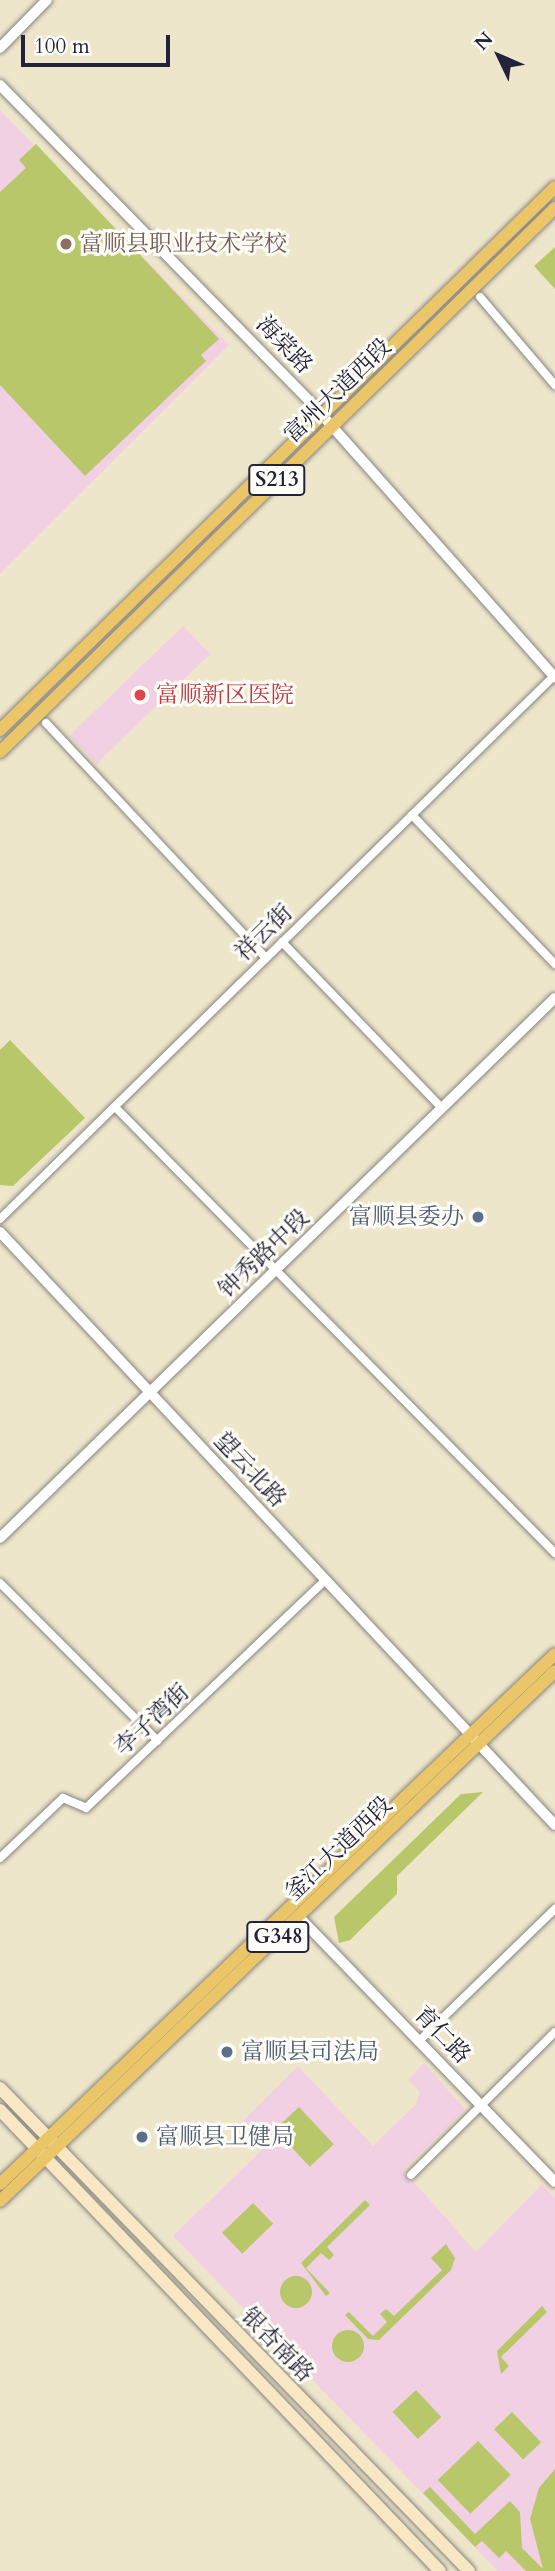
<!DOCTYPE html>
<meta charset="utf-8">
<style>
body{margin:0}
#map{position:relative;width:555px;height:2571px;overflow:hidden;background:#eee6ca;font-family:Cardo,"Noto Serif SC",serif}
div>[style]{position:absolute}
.built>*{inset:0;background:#f1d0e3;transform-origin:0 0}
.green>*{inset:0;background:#b8c769;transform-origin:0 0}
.round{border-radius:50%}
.roads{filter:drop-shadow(0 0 2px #888482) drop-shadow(0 0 2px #888482)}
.minor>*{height:8px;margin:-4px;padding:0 4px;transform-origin:4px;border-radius:4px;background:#fff}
.tertiary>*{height:10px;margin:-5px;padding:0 5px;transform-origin:5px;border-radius:5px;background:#fff}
.secondary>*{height:12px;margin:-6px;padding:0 6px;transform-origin:6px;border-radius:6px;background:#f7e8c3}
.primary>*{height:12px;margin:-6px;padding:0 6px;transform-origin:6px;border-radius:6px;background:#ebc669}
.dots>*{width:19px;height:19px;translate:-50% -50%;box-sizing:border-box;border:4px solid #fdfcf7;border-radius:50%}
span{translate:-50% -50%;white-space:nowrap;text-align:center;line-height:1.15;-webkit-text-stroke:6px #fdfcf7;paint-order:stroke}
.shield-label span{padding:2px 5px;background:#fdfcf7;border:2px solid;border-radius:5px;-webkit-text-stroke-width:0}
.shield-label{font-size:21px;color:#22223b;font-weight:700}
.education-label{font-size:23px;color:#785e54}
.left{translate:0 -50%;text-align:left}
.street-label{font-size:23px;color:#22223b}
.health-label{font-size:23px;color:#be3a42}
.service-label{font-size:23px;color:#4e5e75}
.right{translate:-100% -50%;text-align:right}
.north{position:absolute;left:464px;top:21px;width:70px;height:70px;-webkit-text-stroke:5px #fdfcf7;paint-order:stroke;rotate:314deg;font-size:19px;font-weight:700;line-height:28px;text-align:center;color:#22223b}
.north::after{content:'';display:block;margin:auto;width:24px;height:32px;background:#22223b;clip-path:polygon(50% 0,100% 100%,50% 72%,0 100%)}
.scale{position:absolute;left:21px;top:35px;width:149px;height:32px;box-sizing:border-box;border:4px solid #22223b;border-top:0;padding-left:9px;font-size:21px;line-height:24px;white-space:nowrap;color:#22223b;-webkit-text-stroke:5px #fdfcf7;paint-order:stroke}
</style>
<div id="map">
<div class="built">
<div style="clip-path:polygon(0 110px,229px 345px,0 574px)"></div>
<div style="left:183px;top:626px;width:39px;height:158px;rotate:46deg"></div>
<div style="clip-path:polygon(424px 2063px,465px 2109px,403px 2170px,476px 2252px,542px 2184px,555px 2198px,555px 2571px,498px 2571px,173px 2236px,262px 2150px,239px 2125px,298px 2066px,373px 2146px,416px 2104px,420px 2092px,408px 2080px)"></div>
</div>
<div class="green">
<div style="clip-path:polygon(36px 144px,219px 339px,201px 355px,206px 361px,85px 476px,0 385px,0 192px,26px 168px,19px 160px)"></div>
<div style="clip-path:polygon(555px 247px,555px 289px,534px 266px)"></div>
<div style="clip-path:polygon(10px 1040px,85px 1118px,13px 1186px,0 1185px,0 1050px)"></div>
<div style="clip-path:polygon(483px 1792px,397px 1876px,397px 1894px,350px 1940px,339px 1943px,334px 1917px,461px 1794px)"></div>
<div style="left:299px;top:2107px;width:51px;height:33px;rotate:47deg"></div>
<div style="clip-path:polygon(365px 2200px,370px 2205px,327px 2247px,334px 2255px,329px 2260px,321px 2253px,306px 2268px,330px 2293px,326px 2296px,301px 2263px)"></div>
<div style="left:253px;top:2203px;width:29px;height:43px;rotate:46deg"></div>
<div style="clip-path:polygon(446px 2244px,455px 2258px,451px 2270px,379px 2340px,368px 2339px,345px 2315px,349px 2312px,373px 2336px,387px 2322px,380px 2314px,386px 2309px,394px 2316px,442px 2270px,431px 2258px)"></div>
<div class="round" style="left:280px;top:2276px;width:32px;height:32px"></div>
<div style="clip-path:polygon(542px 2306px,547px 2312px,501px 2357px,509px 2366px,501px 2374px,497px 2351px)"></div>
<div class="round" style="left:332px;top:2330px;width:32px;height:32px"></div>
<div style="left:416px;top:2390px;width:37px;height:32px;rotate:47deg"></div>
<div style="left:512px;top:2412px;width:42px;height:25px;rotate:46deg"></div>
<div style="left:478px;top:2441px;width:47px;height:56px;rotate:46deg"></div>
<div style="clip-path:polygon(555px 2469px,555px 2571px,526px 2571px,506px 2551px,499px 2558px,482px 2541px,475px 2547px,423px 2493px,430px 2487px,475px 2534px,510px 2501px,520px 2512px,522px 2548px,543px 2569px,530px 2519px,539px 2488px)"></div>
</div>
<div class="roads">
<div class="minor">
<div style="left:480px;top:297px;width:116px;rotate:49.6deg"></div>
<div style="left:46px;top:723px;width:322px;rotate:46.9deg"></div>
<div style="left:412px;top:815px;width:207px;rotate:46.2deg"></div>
<div style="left:282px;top:942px;width:231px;rotate:46.1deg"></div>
<div style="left:115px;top:1107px;width:627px;rotate:45.39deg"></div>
<div style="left:0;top:1219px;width:777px;rotate:-44.43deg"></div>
<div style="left:0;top:1583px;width:223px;rotate:45deg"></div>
<div style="left:0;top:1858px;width:87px;rotate:-43.6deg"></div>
<div style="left:63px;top:1798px;width:25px;rotate:23deg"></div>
<div style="left:86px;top:1808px;width:329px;rotate:-43.6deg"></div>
<div style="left:418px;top:2042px;width:191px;rotate:-44.2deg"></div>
<div style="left:411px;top:2175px;width:203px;rotate:-44.8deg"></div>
</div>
<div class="tertiary">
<div style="left:0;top:48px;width:67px;rotate:-45.6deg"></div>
<div style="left:0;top:85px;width:449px;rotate:45.6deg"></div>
<div style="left:314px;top:406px;width:363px;rotate:48.4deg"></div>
<div style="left:0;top:1232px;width:812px;rotate:46.9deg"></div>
<div style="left:0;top:1538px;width:774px;rotate:-44.22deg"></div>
<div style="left:299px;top:1917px;width:368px;rotate:46deg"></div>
</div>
<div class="secondary">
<div style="left:0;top:2088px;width:673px;rotate:45.84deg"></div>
<div style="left:0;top:2110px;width:637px;rotate:46.34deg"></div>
</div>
<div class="primary">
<div style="left:0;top:730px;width:776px;rotate:-44.37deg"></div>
<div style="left:0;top:752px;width:777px;rotate:-44.43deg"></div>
<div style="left:0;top:2184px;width:767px;rotate:-43.68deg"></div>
<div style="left:0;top:2201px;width:767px;rotate:-43.68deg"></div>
</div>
</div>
<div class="dots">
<div style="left:66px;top:244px;background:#8d6e63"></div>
<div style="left:140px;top:695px;background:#e0444e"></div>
<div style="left:478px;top:1217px;background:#5c6f8a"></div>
<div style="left:227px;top:2052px;background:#5c6f8a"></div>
<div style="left:142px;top:2137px;background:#5c6f8a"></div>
</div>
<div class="shield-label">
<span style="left:277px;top:480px">S213</span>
<span style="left:278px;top:1937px">G348</span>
</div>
<div class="education-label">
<span class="left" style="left:80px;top:244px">富顺县职业技术学校</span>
</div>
<div class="street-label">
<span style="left:284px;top:345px;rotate:46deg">海棠路</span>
<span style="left:338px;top:391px;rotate:-44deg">富州大道西段</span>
<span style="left:264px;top:933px;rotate:-44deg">祥云街</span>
<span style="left:264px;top:1254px;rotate:-44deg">钟秀路中段</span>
<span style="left:250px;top:1470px;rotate:47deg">望云北路</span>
<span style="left:152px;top:1720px;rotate:-43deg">李子湾街</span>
<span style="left:339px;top:1849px;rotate:-44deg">釜江大道西段</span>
<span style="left:442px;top:2035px;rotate:46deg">育仁路</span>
<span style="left:277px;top:2345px;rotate:46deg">银杏南路</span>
</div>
<div class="health-label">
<span class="left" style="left:156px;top:695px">富顺新区医院</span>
</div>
<div class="service-label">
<span class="right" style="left:464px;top:1217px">富顺县委办</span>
<span class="left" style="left:241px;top:2052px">富顺县司法局</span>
<span class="left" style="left:156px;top:2137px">富顺县卫健局</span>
</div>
<div class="north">N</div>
<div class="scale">100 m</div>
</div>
